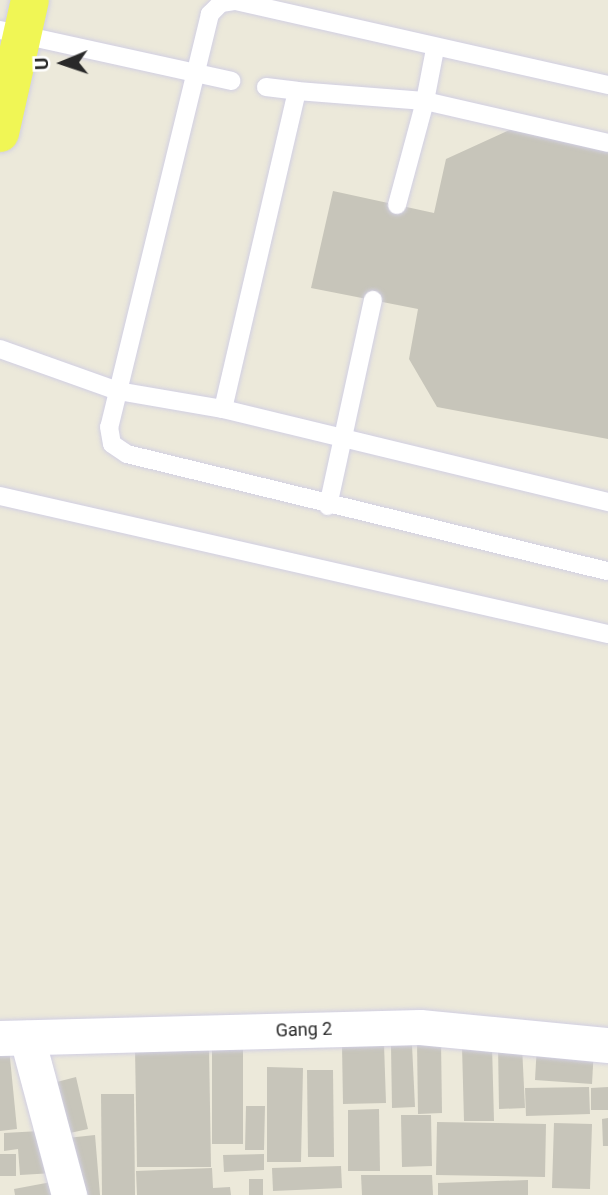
<!DOCTYPE html>
<html>
<head>
<meta charset="utf-8">
<style>
  body { margin:0 }
  #map { position:relative; width:608px; height:1195px; overflow:hidden; background:#ece9da; font-family:Roboto,sans-serif }
  div>[style] { position:absolute }
  .building>* { inset:0; background:#c7c5ba }
  .roads { filter:drop-shadow(0 0 2px #d1cfe3) drop-shadow(0 0 2px #d1cfe3) }
  .lane>* { height:18px; margin:-9px; padding:0 9px; transform-origin:9px; border-radius:9px; background:#fff }
  .street>* { height:35px; margin:-17.5px; padding:0 17.5px; transform-origin:17.5px; border-radius:17.5px; background:#fff }
  .primary>* { height:38px; margin:-19px; padding:0 19px; transform-origin:19px; border-radius:19px; background:#f0f655 }
  span { translate:-50% -50%; white-space:nowrap; text-align:center; line-height:1.15; -webkit-text-stroke:5px #fff; paint-order:stroke }
  .street-label { font-size:18px; color:#292929 }
  .north { position:absolute; left:28px; top:28px; width:70px; height:70px; -webkit-text-stroke:5px #fff; paint-order:stroke; rotate:268deg; font-size:19px; font-weight:700; line-height:28px; text-align:center; color:#292929 }
  .north::after { content:''; display:block; margin:auto; width:24px; height:32px; background:#292929; clip-path:polygon(50% 0,100% 100%,50% 72%,0 100%) }
</style>
</head>
<body>
<div id="map">
  <div class="building">
    <div style="clip-path:polygon(516px 127px,608px 149px,608px 439px,437px 407px,409px 359px,418px 309px,311px 288px,333px 191px,434px 213px,446px 159px)"></div>
    <div style="clip-path:polygon(417px 1041px,441px 1041px,442px 1113px,418px 1114px)"></div>
    <div style="clip-path:polygon(384px 1044px,386px 1103px,343px 1104px,342px 1045px)"></div>
    <div style="clip-path:polygon(537px 1044px,594px 1047px,592px 1084px,535px 1080px)"></div>
    <div style="clip-path:polygon(412px 1045px,415px 1107px,392px 1108px,391px 1046px)"></div>
    <div style="clip-path:polygon(492px 1045px,494px 1121px,464px 1121px,462px 1046px)"></div>
    <div style="clip-path:polygon(498px 1045px,522px 1046px,525px 1108px,499px 1109px)"></div>
    <div style="clip-path:polygon(209px 1047px,211px 1167px,137px 1167px,135px 1048px)"></div>
    <div style="clip-path:polygon(9px 1048px,17px 1129px,0 1131px,0 1049px)"></div>
    <div style="clip-path:polygon(212px 1049px,243px 1049px,243px 1144px,212px 1144px)"></div>
    <div style="clip-path:polygon(267px 1067px,303px 1068px,301px 1162px,267px 1162px)"></div>
    <div style="clip-path:polygon(307px 1070px,333px 1070px,334px 1157px,308px 1157px)"></div>
    <div style="clip-path:polygon(76px 1077px,88px 1129px,61px 1135px,49px 1084px)"></div>
    <div style="clip-path:polygon(589px 1087px,590px 1114px,526px 1116px,525px 1088px)"></div>
    <div style="clip-path:polygon(608px 1087px,608px 1110px,591px 1110px,591px 1088px)"></div>
    <div style="clip-path:polygon(101px 1094px,134px 1094px,135px 1195px,102px 1195px)"></div>
    <div style="clip-path:polygon(246px 1106px,265px 1106px,264px 1150px,245px 1150px)"></div>
    <div style="clip-path:polygon(379px 1109px,380px 1171px,348px 1171px,348px 1110px)"></div>
    <div style="clip-path:polygon(401px 1115px,431px 1115px,432px 1166px,402px 1167px)"></div>
    <div style="clip-path:polygon(608px 1118px,608px 1146px,603px 1146px,602px 1119px)"></div>
    <div style="clip-path:polygon(437px 1122px,546px 1124px,545px 1177px,436px 1175px)"></div>
    <div style="clip-path:polygon(554px 1123px,592px 1124px,590px 1189px,552px 1188px)"></div>
    <div style="clip-path:polygon(40px 1131px,54px 1173px,20px 1175px,18px 1149px,4px 1151px,4px 1133px)"></div>
    <div style="clip-path:polygon(95px 1135px,100px 1195px,72px 1195px,67px 1138px)"></div>
    <div style="clip-path:polygon(0 1154px,16px 1154px,16px 1176px,0 1176px)"></div>
    <div style="clip-path:polygon(264px 1154px,264px 1170px,224px 1172px,223px 1155px)"></div>
    <div style="clip-path:polygon(341px 1166px,342px 1188px,273px 1191px,272px 1168px)"></div>
    <div style="clip-path:polygon(212px 1168px,213px 1188px,230px 1187px,231px 1195px,137px 1195px,136px 1171px)"></div>
    <div style="clip-path:polygon(361px 1175px,432px 1175px,433px 1195px,362px 1195px)"></div>
    <div style="clip-path:polygon(249px 1179px,263px 1179px,263px 1195px,249px 1195px)"></div>
    <div style="clip-path:polygon(62px 1180px,65px 1195px,15px 1195px,14px 1189px)"></div>
    <div style="clip-path:polygon(528px 1180px,528px 1195px,438px 1195px,438px 1183px)"></div>
  </div>
  <div class="roads">
    <div class="lane">
      <div style="left:0;top:30px;width:237px;rotate:12.4deg"></div>
      <div style="left:608px;top:85px;width:383px;rotate:-167.3deg"></div>
      <div style="left:234px;top:1px;width:13px;rotate:171deg"></div>
      <div style="left:221px;top:3px;width:16px;rotate:135deg"></div>
      <div style="left:210px;top:14px;width:425px;rotate:103.7deg"></div>
      <div style="left:109px;top:427px;width:17px;rotate:80deg"></div>
      <div style="left:112px;top:444px;width:18px;rotate:34deg"></div>
      <div style="left:127px;top:454px;width:495px;rotate:13.7deg"></div>
      <div style="left:266px;top:87px;width:31px;rotate:7deg"></div>
      <div style="left:397px;top:205px;width:108px;rotate:-74.9deg"></div>
      <div style="left:425px;top:101px;width:188px;rotate:12.9deg"></div>
      <div style="left:0;top:349px;width:125px;rotate:19.6deg"></div>
      <div style="left:118px;top:391px;width:107px;rotate:9.7deg"></div>
      <div style="left:223px;top:409px;width:326px;rotate:-76.9deg"></div>
      <div style="left:297px;top:91px;width:128px;rotate:4.5deg"></div>
      <div style="left:425px;top:101px;width:53px;rotate:-79.1deg"></div>
      <div style="left:223px;top:409px;width:396px;rotate:13.6deg"></div>
      <div style="left:0;top:496px;width:623px;rotate:12.79deg"></div>
      <div style="left:328px;top:506px;width:211px;rotate:-77.7deg"></div>
    </div>
    <div class="street">
      <div style="left:0;top:1038px;width:420px;rotate:-1.5deg"></div>
      <div style="left:420px;top:1027px;width:189px;rotate:5.5deg"></div>
      <div style="left:27px;top:1038px;width:163px;rotate:75deg"></div>
    </div>
    <div class="primary">
      <div style="left:0;top:133px;width:136px;rotate:-77.3deg"></div>
    </div>
  </div>
  <div class="street-label">
    <span style="left:304px;top:1030px;rotate:-2deg">Gang 2</span>
  </div>
  <div class="north">U</div>
</div>
</body>
</html>
